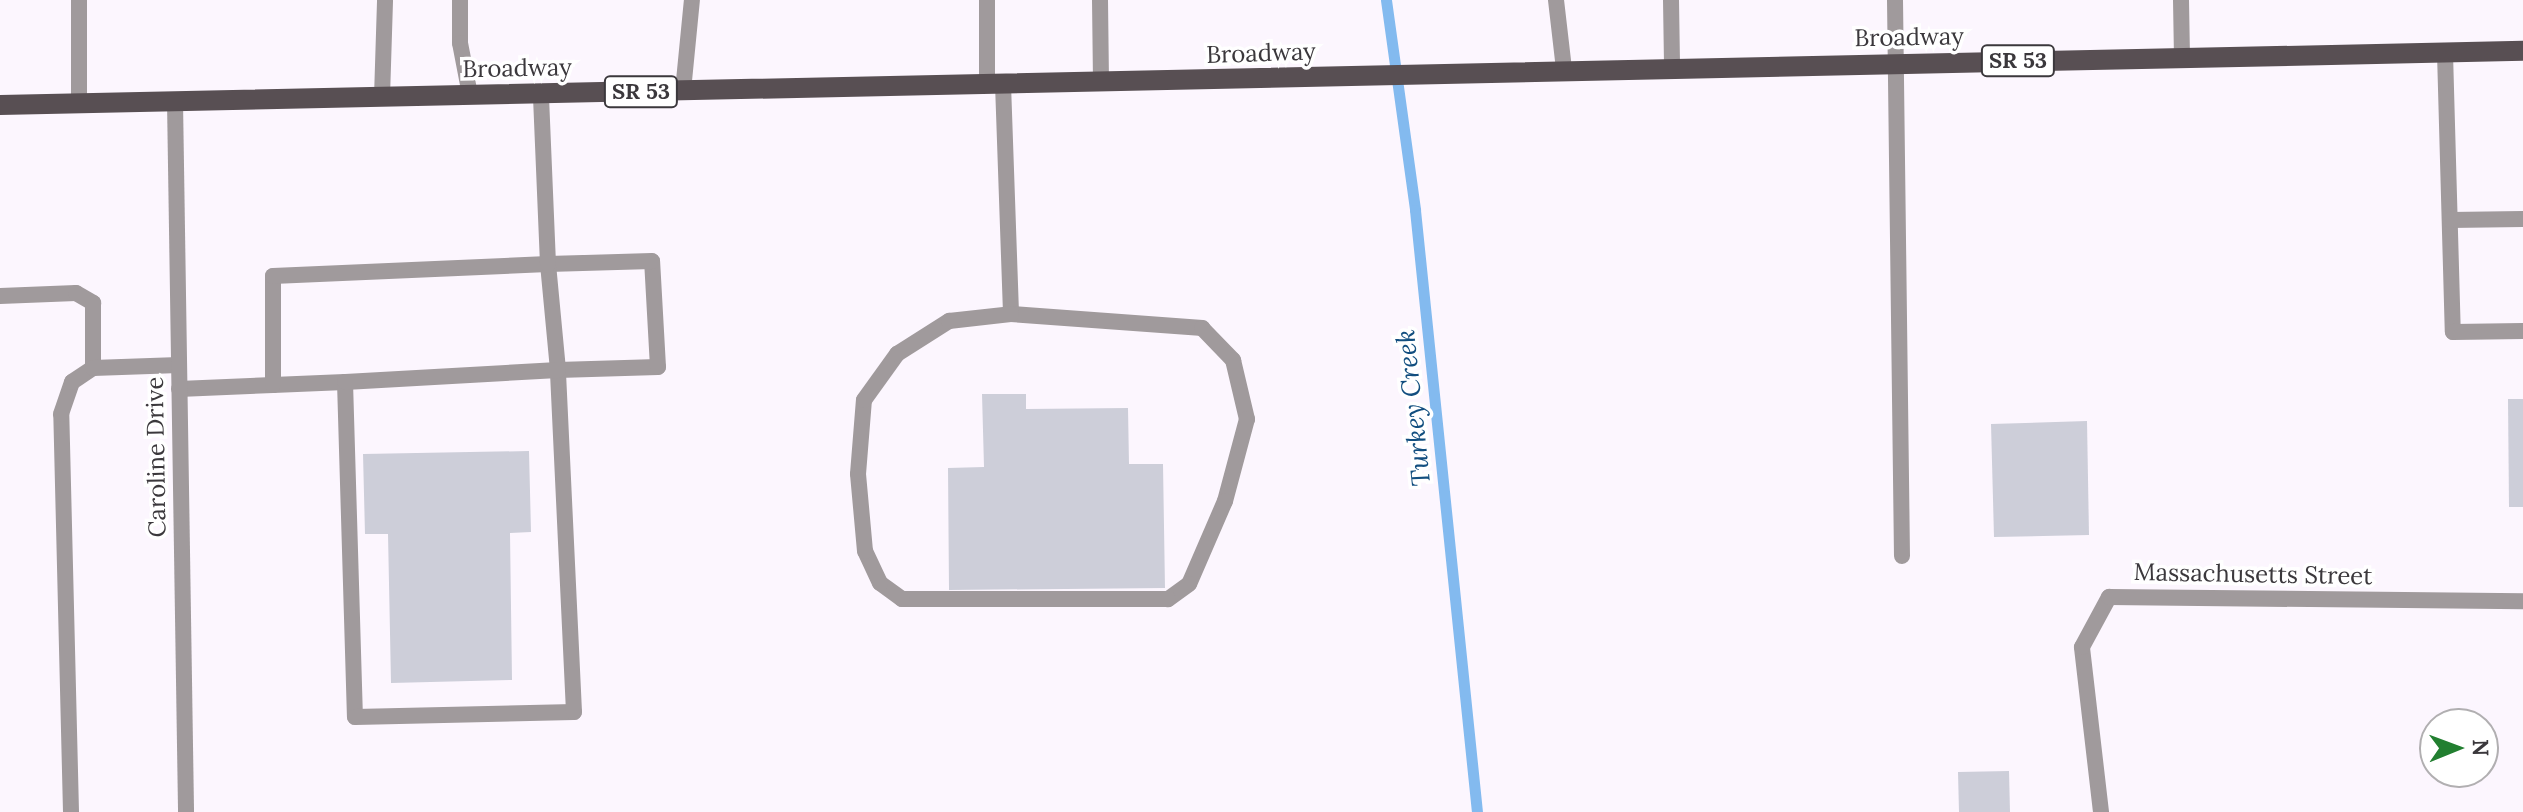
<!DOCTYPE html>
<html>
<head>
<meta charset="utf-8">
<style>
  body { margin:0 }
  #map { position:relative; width:2523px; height:812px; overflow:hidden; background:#fcf6fe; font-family:Lora,serif }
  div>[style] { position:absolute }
  .stream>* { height:11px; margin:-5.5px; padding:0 5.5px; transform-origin:5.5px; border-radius:5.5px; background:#83baef }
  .building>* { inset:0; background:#cdced9 }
  .lane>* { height:16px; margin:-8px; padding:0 8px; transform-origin:8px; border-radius:8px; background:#a09a9c }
  .street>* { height:16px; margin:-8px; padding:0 8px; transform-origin:8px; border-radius:8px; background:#a09a9c }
  .primary>* { height:20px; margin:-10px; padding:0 10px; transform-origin:10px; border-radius:10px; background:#584f53 }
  span { translate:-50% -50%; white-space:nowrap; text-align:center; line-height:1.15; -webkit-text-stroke:7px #fff; paint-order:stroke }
  .shield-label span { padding:2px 6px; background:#fff; border:2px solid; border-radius:6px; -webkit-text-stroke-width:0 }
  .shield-label { font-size:22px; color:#3b383c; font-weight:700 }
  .street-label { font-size:24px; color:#3b383c }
  .water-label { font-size:26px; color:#124e7f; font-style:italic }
  .north { position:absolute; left:2419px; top:708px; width:80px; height:80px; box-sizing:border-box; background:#fff; border:2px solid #b1afb1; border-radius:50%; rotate:89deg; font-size:22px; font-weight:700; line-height:32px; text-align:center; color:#3b383c }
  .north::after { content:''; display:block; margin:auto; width:28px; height:36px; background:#227f30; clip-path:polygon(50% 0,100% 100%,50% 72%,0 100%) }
</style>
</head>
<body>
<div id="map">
  <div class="stream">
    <div style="left:1386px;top:0;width:212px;rotate:82.1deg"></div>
    <div style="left:1415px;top:210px;width:605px;rotate:84.12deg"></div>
  </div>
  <div class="building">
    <div style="clip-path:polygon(982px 394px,1026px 394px,1026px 409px,1128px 408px,1129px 464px,1163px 464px,1165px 588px,949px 590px,948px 468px,984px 467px)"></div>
    <div style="clip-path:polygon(2508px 399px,2523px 399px,2523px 507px,2509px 507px)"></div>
    <div style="clip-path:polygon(2087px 421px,2089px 535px,1994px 537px,1991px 424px)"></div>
    <div style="clip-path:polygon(529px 451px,531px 532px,510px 533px,512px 680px,391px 683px,388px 534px,365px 534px,363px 454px)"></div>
    <div style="clip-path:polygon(2009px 771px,2010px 812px,1959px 812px,1958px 772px)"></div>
  </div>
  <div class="lane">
    <div style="left:79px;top:0;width:103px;rotate:90deg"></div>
    <div style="left:460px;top:0;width:43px;rotate:90deg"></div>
    <div style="left:460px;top:43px;width:53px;rotate:79.1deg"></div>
    <div style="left:987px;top:0;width:85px;rotate:90deg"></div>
    <div style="left:1100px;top:0;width:82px;rotate:89.3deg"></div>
    <div style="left:1556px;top:0;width:69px;rotate:83.4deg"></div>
    <div style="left:1671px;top:0;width:67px;rotate:89.1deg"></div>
    <div style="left:1895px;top:0;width:556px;rotate:89.28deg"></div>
    <div style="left:2181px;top:0;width:58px;rotate:89deg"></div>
    <div style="left:2445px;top:53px;width:279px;rotate:88.4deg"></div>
    <div style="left:2453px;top:332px;width:70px;rotate:-0.8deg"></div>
    <div style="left:1003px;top:84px;width:230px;rotate:88deg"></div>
    <div style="left:1011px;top:314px;width:192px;rotate:4.2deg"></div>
    <div style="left:1202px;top:328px;width:45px;rotate:45.9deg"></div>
    <div style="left:1233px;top:360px;width:61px;rotate:76.7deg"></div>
    <div style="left:1247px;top:419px;width:85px;rotate:105deg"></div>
    <div style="left:1225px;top:501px;width:90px;rotate:113.4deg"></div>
    <div style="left:1189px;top:584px;width:26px;rotate:144deg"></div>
    <div style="left:1168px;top:599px;width:266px;rotate:180deg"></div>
    <div style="left:902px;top:599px;width:27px;rotate:-144deg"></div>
    <div style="left:880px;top:583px;width:35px;rotate:-115deg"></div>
    <div style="left:865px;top:551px;width:77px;rotate:-95.2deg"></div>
    <div style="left:858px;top:474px;width:74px;rotate:-85.4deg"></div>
    <div style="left:864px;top:400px;width:57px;rotate:-54.3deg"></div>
    <div style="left:897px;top:354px;width:62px;rotate:-32.4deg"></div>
    <div style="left:949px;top:321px;width:62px;rotate:-6.4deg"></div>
    <div style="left:683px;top:91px;width:91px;rotate:-84.4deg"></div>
    <div style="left:382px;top:97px;width:97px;rotate:-88.2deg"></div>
    <div style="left:2450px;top:220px;width:73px;rotate:-0.8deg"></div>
    <div style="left:0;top:296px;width:76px;rotate:-2.3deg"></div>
    <div style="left:76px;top:293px;width:20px;rotate:30deg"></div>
    <div style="left:93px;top:303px;width:65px;rotate:90deg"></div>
    <div style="left:273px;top:385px;width:72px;rotate:-2.4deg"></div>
    <div style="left:345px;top:382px;width:335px;rotate:88.3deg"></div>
    <div style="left:355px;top:717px;width:219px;rotate:-1.3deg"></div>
    <div style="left:574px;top:712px;width:342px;rotate:-92.7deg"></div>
    <div style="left:558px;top:370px;width:100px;rotate:-1.7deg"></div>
    <div style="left:658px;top:367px;width:106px;rotate:-93.2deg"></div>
    <div style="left:652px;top:261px;width:104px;rotate:178.3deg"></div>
    <div style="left:548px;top:264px;width:106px;rotate:84.6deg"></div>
    <div style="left:558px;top:370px;width:213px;rotate:176.8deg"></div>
    <div style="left:179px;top:389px;width:94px;rotate:-2.4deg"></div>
    <div style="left:273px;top:385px;width:109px;rotate:-90deg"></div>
    <div style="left:273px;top:276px;width:275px;rotate:-2.5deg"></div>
    <div style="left:548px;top:264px;width:170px;rotate:-92.4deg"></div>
    <div style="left:71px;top:812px;width:398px;rotate:-91.4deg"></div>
    <div style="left:61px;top:414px;width:34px;rotate:-71deg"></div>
    <div style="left:72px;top:382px;width:25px;rotate:-34deg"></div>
    <div style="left:93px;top:368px;width:86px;rotate:-2deg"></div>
  </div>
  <div class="street">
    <div style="left:175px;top:101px;width:711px;rotate:89.11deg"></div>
    <div style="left:2101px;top:812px;width:166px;rotate:-96.6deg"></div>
    <div style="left:2082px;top:647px;width:57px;rotate:-61.6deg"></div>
    <div style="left:2109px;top:597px;width:414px;rotate:0.6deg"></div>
  </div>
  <div class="primary">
    <div style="left:0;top:105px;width:2524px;rotate:-1.23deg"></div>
  </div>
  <div class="shield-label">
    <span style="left:2018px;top:61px">SR 53</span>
    <span style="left:641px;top:92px">SR 53</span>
  </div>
  <div class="street-label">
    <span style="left:1909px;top:37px;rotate:-1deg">Broadway</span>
    <span style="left:1261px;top:53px;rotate:-2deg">Broadway</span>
    <span style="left:517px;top:68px;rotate:-1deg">Broadway</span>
    <span style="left:156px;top:457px;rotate:-91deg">Caroline Drive</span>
    <span style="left:2253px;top:574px;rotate:1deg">Massachusetts Street</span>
  </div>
  <div class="water-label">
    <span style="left:1413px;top:408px;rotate:-96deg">Turkey Creek</span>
  </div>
  <div class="north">N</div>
</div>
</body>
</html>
